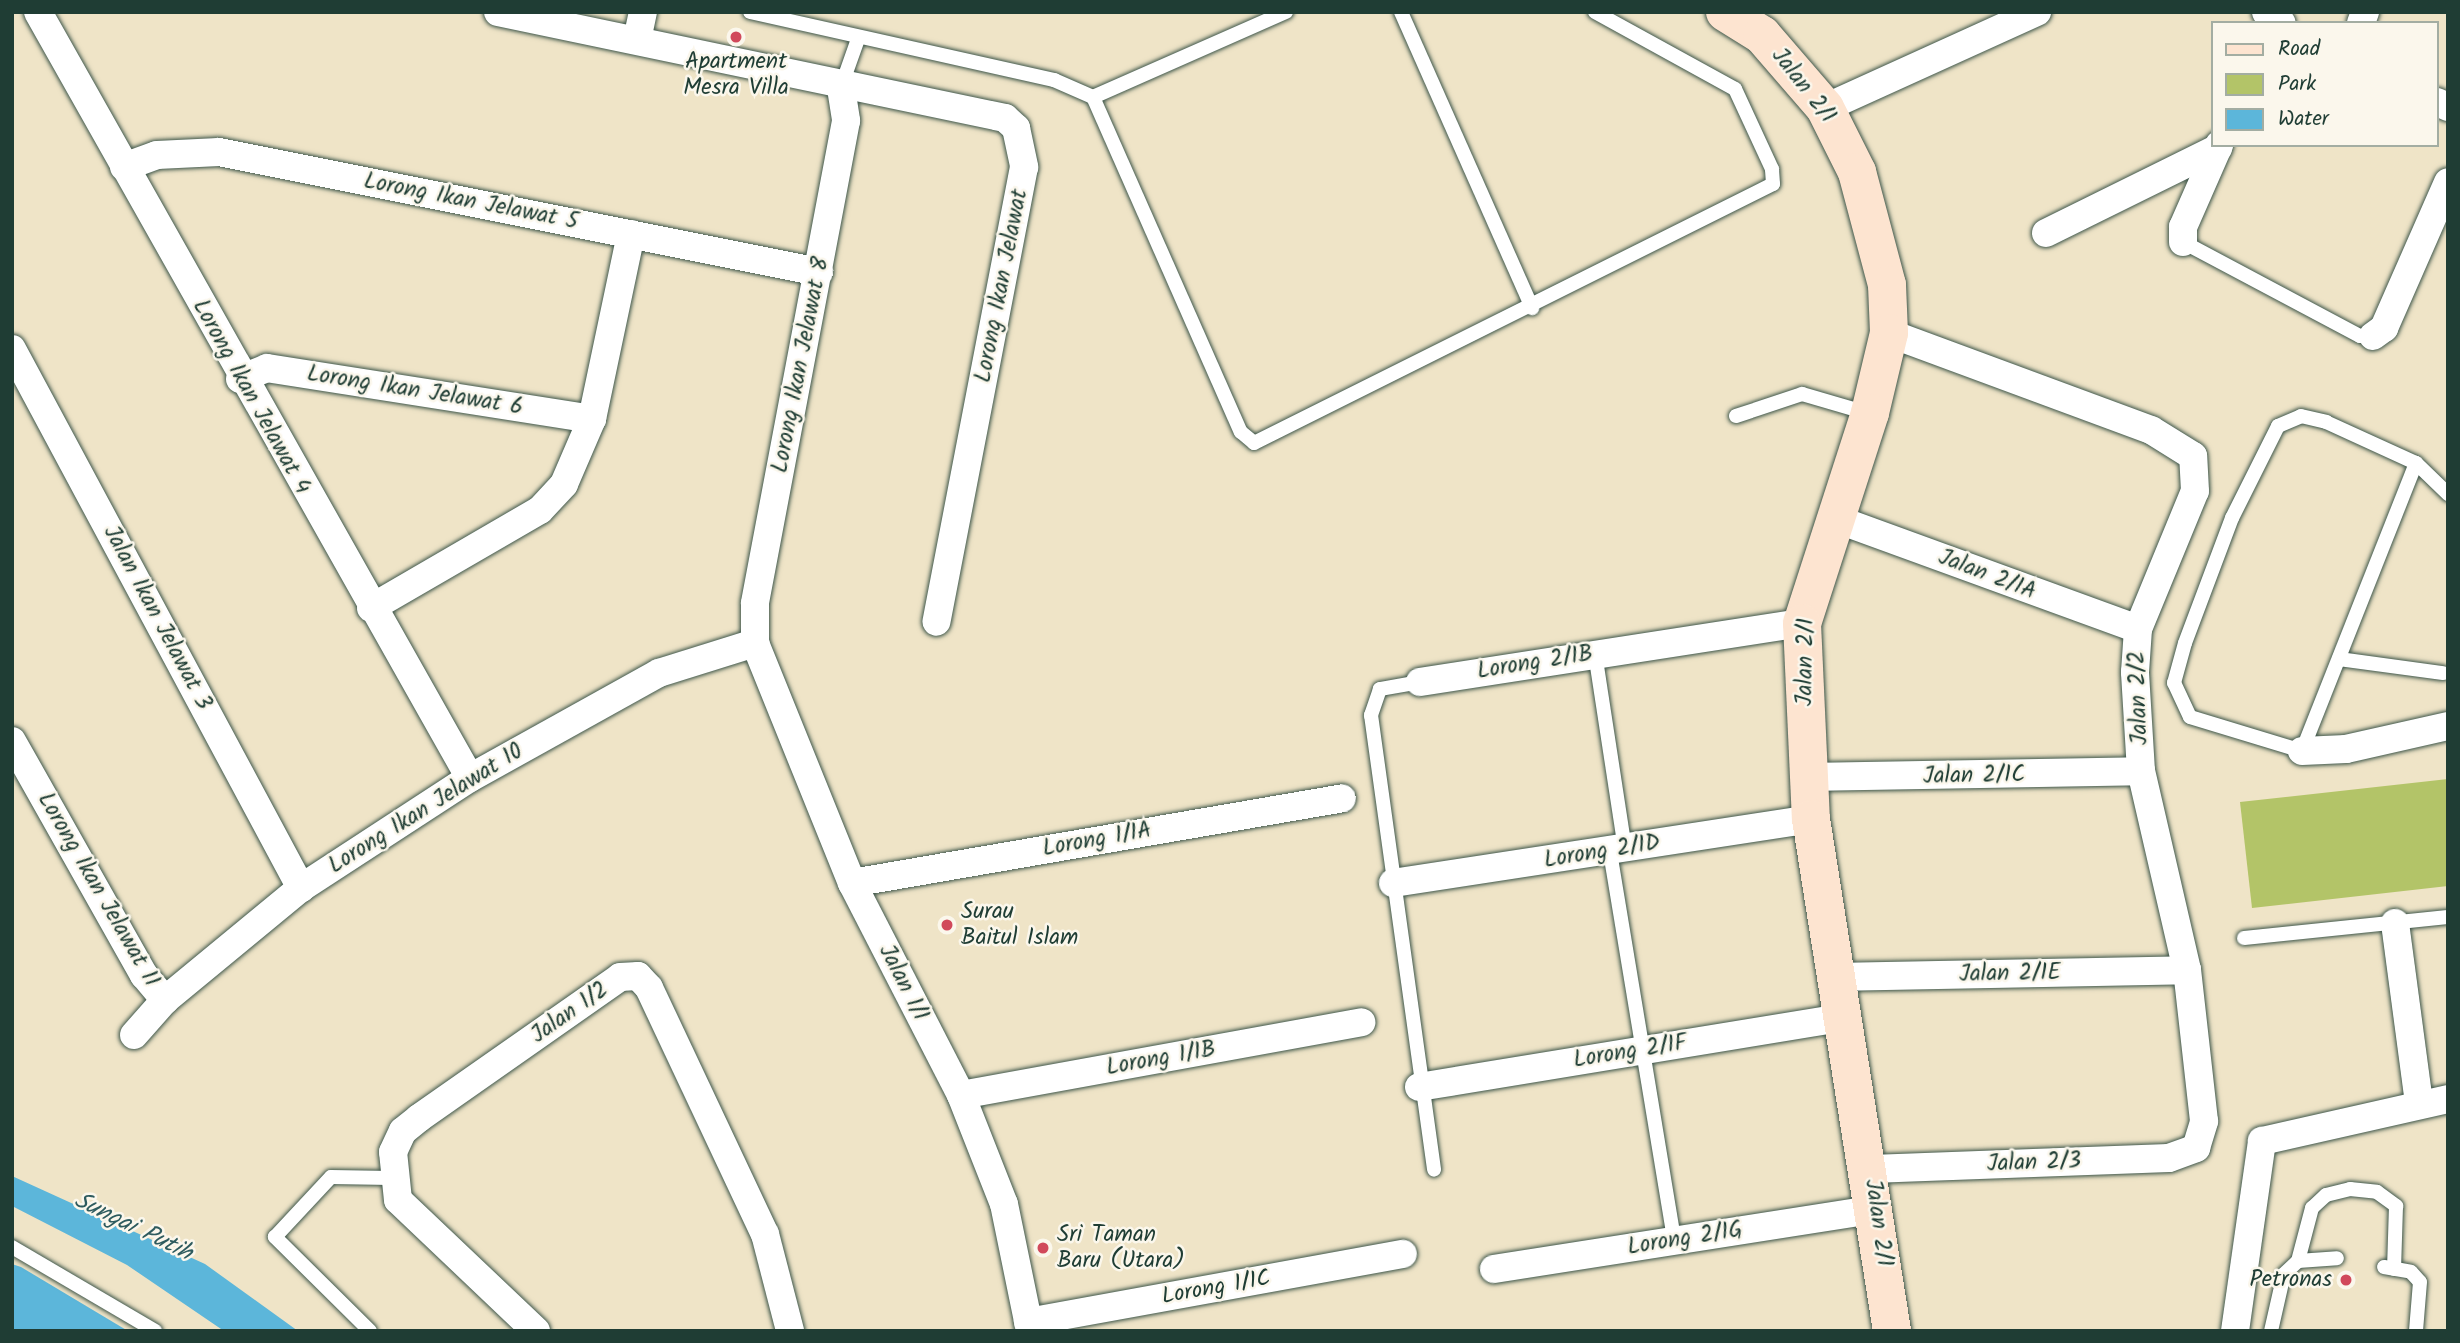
<!DOCTYPE html>
<html>
<head>
<meta charset="utf-8">
<style>
  body { margin:0 }
  #map { position:relative; width:2460px; height:1343px; overflow:hidden; background:#efe4c7; font-family:Kalam,sans-serif }
  div>[style] { position:absolute }
  .green>* { inset:0; background:#b3c468 }
  .water>* { inset:0; background:#5cb6da }
  .roads { filter:drop-shadow(0 0 2px #3e564a) drop-shadow(0 0 2px #3e564a) }
  .lane>* { height:14px; margin:-7px; padding:0 7px; transform-origin:7px; border-radius:7px; background:#fff }
  .street>* { height:28px; margin:-14px; padding:0 14px; transform-origin:14px; border-radius:14px; background:#fff }
  .secondary>* { height:38px; margin:-19px; padding:0 19px; transform-origin:19px; border-radius:19px; background:#fde4d0 }
  .dots>* { width:19px; height:19px; translate:-50% -50%; box-sizing:border-box; border:4px solid #fbf7ec; border-radius:50% }
  span { translate:-50% -50%; white-space:nowrap; text-align:center; line-height:1.15; -webkit-text-stroke:5px #fbf7ec; paint-order:stroke }
  .poi-label { font-size:23px; color:#1f3d34 }
  .left { translate:0 -50%; text-align:left }
  .right { translate:-100% -50%; text-align:right }
  .street-label { font-size:23px; color:#1f3d34 }
  .water-label { font-size:24px; color:#2e5b5e; font-style:italic }
  .frame { position:absolute; inset:0; border:14px solid #1f3d34; pointer-events:none }
  .legend { position:absolute; left:2211px; top:21px; width:228px; height:126px; box-sizing:border-box; background:#fbf7ec; border:2px solid #a3ada2; margin:0; padding:9px 12px; list-style:none; font-size:21px; color:#1f3d34 }
  .legend li { display:flex; align-items:center; gap:14px; height:35px }
  .legend b { width:35px; border:2px solid #a3ada2 }
</style>
</head>
<body>
<div id="map">
  <div class="green">
    <div style="clip-path:polygon(2448px 779px,2448px 886px,2252px 908px,2240px 802px)"></div>
  </div>
  <div class="water">
    <div style="clip-path:polygon(12px 1176px,205px 1264px,298px 1331px,224px 1331px,127px 1265px,12px 1206px)"></div>
    <div style="clip-path:polygon(12px 1264px,21px 1267px,128px 1331px,12px 1331px)"></div>
  </div>
  <div class="roads">
    <div class="lane">
      <div style="left:750px;top:12px;width:312px;rotate:12.6deg"></div>
      <div style="left:1054px;top:80px;width:43px;rotate:23.6deg"></div>
      <div style="left:1093px;top:97px;width:366px;rotate:66.2deg"></div>
      <div style="left:1241px;top:432px;width:17px;rotate:40deg"></div>
      <div style="left:1254px;top:443px;width:580px;rotate:-26.52deg"></div>
      <div style="left:1773px;top:184px;width:15px;rotate:-94deg"></div>
      <div style="left:1772px;top:169px;width:88px;rotate:-114.8deg"></div>
      <div style="left:1735px;top:89px;width:160px;rotate:-151.2deg"></div>
      <div style="left:1401px;top:12px;width:324px;rotate:66.1deg"></div>
      <div style="left:841px;top:87px;width:51px;rotate:-70.5deg"></div>
      <div style="left:1093px;top:97px;width:211px;rotate:-23.8deg"></div>
      <div style="left:2183px;top:242px;width:200px;rotate:28deg"></div>
      <div style="left:2360px;top:336px;width:13px"></div>
      <div style="left:1736px;top:416px;width:70px;rotate:-18.4deg"></div>
      <div style="left:1802px;top:394px;width:68px;rotate:16.3deg"></div>
      <div style="left:2416px;top:463px;width:310px;rotate:111.6deg"></div>
      <div style="left:2302px;top:751px;width:117px;rotate:-163.1deg"></div>
      <div style="left:2190px;top:717px;width:38px;rotate:-115deg"></div>
      <div style="left:2174px;top:683px;width:41px;rotate:-74.6deg"></div>
      <div style="left:2185px;top:643px;width:134px;rotate:-69.4deg"></div>
      <div style="left:2232px;top:518px;width:103px;rotate:-63.4deg"></div>
      <div style="left:2278px;top:426px;width:25px;rotate:-23deg"></div>
      <div style="left:2301px;top:416px;width:26px;rotate:13deg"></div>
      <div style="left:2326px;top:422px;width:99px;rotate:24.5deg"></div>
      <div style="left:2416px;top:463px;width:45px;rotate:44.1deg"></div>
      <div style="left:1595px;top:653px;width:198px;rotate:81.3deg"></div>
      <div style="left:2339px;top:659px;width:105px;rotate:7.7deg"></div>
      <div style="left:1420px;top:682px;width:41px;rotate:170.1deg"></div>
      <div style="left:1380px;top:689px;width:28px;rotate:109deg"></div>
      <div style="left:1371px;top:715px;width:459px;rotate:82.1deg"></div>
      <div style="left:1610px;top:852px;width:393px;rotate:80.6deg"></div>
      <div style="left:2244px;top:938px;width:205px;rotate:-5.9deg"></div>
      <div style="left:12px;top:1247px;width:166px;rotate:30.4deg"></div>
      <div style="left:2298px;top:1261px;width:55px;rotate:-75.2deg"></div>
      <div style="left:2312px;top:1208px;width:19px;rotate:-43deg"></div>
      <div style="left:2326px;top:1195px;width:25px;rotate:-14deg"></div>
      <div style="left:2350px;top:1189px;width:27px;rotate:6deg"></div>
      <div style="left:2377px;top:1192px;width:24px;rotate:36deg"></div>
      <div style="left:2396px;top:1206px;width:63px;rotate:91.8deg"></div>
      <div style="left:2384px;top:1267px;width:27px;rotate:10deg"></div>
      <div style="left:2411px;top:1272px;width:13px;rotate:48deg"></div>
      <div style="left:2420px;top:1282px;width:49px;rotate:94.7deg"></div>
      <div style="left:370px;top:1331px;width:134px;rotate:-135.3deg"></div>
      <div style="left:275px;top:1237px;width:82px;rotate:-47deg"></div>
      <div style="left:331px;top:1177px;width:60px;rotate:1deg"></div>
      <div style="left:2271px;top:1331px;width:58px;rotate:-77.2deg"></div>
      <div style="left:2284px;top:1274px;width:19px;rotate:-43deg"></div>
      <div style="left:2298px;top:1261px;width:39px;rotate:-4deg"></div>
    </div>
    <div class="street">
      <div style="left:38px;top:12px;width:879px;rotate:60.58deg"></div>
      <div style="left:498px;top:12px;width:518px;rotate:11.81deg"></div>
      <div style="left:1005px;top:118px;width:15px;rotate:42deg"></div>
      <div style="left:1016px;top:128px;width:40px;rotate:78deg"></div>
      <div style="left:1024px;top:167px;width:463px;rotate:100.9deg"></div>
      <div style="left:2266px;top:12px;width:19px;rotate:35deg"></div>
      <div style="left:2361px;top:23px;width:12px;rotate:-70deg"></div>
      <div style="left:637px;top:40px;width:29px;rotate:-78deg"></div>
      <div style="left:841px;top:88px;width:33px;rotate:81deg"></div>
      <div style="left:846px;top:121px;width:491px;rotate:100.7deg"></div>
      <div style="left:755px;top:604px;width:39px;rotate:90deg"></div>
      <div style="left:755px;top:643px;width:259px;rotate:68deg"></div>
      <div style="left:852px;top:883px;width:238px;rotate:62.8deg"></div>
      <div style="left:961px;top:1095px;width:117px;rotate:68.5deg"></div>
      <div style="left:1004px;top:1204px;width:130px;rotate:78.4deg"></div>
      <div style="left:2437px;top:102px;width:12px;rotate:24deg"></div>
      <div style="left:1825px;top:108px;width:233px;rotate:-24.4deg"></div>
      <div style="left:124px;top:167px;width:35px;rotate:-20deg"></div>
      <div style="left:157px;top:155px;width:62px;rotate:-2.8deg"></div>
      <div style="left:219px;top:152px;width:612px;rotate:11.31deg"></div>
      <div style="left:2046px;top:233px;width:192px;rotate:-26.3deg"></div>
      <div style="left:2183px;top:242px;width:15px;rotate:-90deg"></div>
      <div style="left:2183px;top:227px;width:90px;rotate:-66.3deg"></div>
      <div style="left:2373px;top:336px;width:14px;rotate:-36deg"></div>
      <div style="left:2384px;top:328px;width:159px;rotate:-66.3deg"></div>
      <div style="left:12px;top:349px;width:612px;rotate:61.8deg"></div>
      <div style="left:240px;top:379px;width:29px;rotate:-22deg"></div>
      <div style="left:267px;top:368px;width:329px;rotate:8.9deg"></div>
      <div style="left:1836px;top:519px;width:321px;rotate:20deg"></div>
      <div style="left:371px;top:608px;width:195px;rotate:-30.1deg"></div>
      <div style="left:540px;top:510px;width:35px;rotate:-47deg"></div>
      <div style="left:564px;top:484px;width:71px;rotate:-66.7deg"></div>
      <div style="left:592px;top:419px;width:189px;rotate:-78.1deg"></div>
      <div style="left:1420px;top:682px;width:387px;rotate:-8.8deg"></div>
      <div style="left:12px;top:741px;width:269px;rotate:60.6deg"></div>
      <div style="left:144px;top:975px;width:33px;rotate:50deg"></div>
      <div style="left:2302px;top:751px;width:44px;rotate:-2.6deg"></div>
      <div style="left:2346px;top:749px;width:105px;rotate:-12.7deg"></div>
      <div style="left:1806px;top:777px;width:335px;rotate:-1deg"></div>
      <div style="left:852px;top:883px;width:497px;rotate:-9.8deg"></div>
      <div style="left:1393px;top:883px;width:423px;rotate:-8.7deg"></div>
      <div style="left:2395px;top:923px;width:182px;rotate:82.4deg"></div>
      <div style="left:1834px;top:977px;width:353px;rotate:-1.1deg"></div>
      <div style="left:134px;top:1035px;width:47px;rotate:-48.5deg"></div>
      <div style="left:165px;top:1000px;width:176px;rotate:-39.5deg"></div>
      <div style="left:301px;top:888px;width:202px;rotate:-33.1deg"></div>
      <div style="left:470px;top:778px;width:216px;rotate:-29.1deg"></div>
      <div style="left:659px;top:673px;width:101px;rotate:-17.4deg"></div>
      <div style="left:1419px;top:1087px;width:427px;rotate:-9.3deg"></div>
      <div style="left:961px;top:1095px;width:407px;rotate:-10.3deg"></div>
      <div style="left:1871px;top:1169px;width:298px;rotate:-2.1deg"></div>
      <div style="left:2169px;top:1158px;width:29px;rotate:-20deg"></div>
      <div style="left:2196px;top:1148px;width:28px;rotate:-73deg"></div>
      <div style="left:2204px;top:1121px;width:152px;rotate:-96.4deg"></div>
      <div style="left:2187px;top:970px;width:204px;rotate:-103deg"></div>
      <div style="left:2141px;top:771px;width:99px;rotate:-93.5deg"></div>
      <div style="left:2135px;top:672px;width:43px;rotate:-86deg"></div>
      <div style="left:2138px;top:629px;width:149px;rotate:-67.6deg"></div>
      <div style="left:2195px;top:491px;width:35px;rotate:-93deg"></div>
      <div style="left:2193px;top:456px;width:49px;rotate:-148.2deg"></div>
      <div style="left:2151px;top:430px;width:279px;rotate:-159.7deg"></div>
      <div style="left:1494px;top:1269px;width:388px;rotate:-8.9deg"></div>
      <div style="left:1028px;top:1322px;width:381px;rotate:-10.3deg"></div>
      <div style="left:536px;top:1331px;width:190px;rotate:-136.5deg"></div>
      <div style="left:398px;top:1200px;width:48px;rotate:-95.9deg"></div>
      <div style="left:393px;top:1152px;width:23px;rotate:-65deg"></div>
      <div style="left:403px;top:1131px;width:21px;rotate:-39deg"></div>
      <div style="left:419px;top:1118px;width:246px;rotate:-35deg"></div>
      <div style="left:620px;top:977px;width:18px;rotate:-3deg"></div>
      <div style="left:638px;top:976px;width:16px;rotate:47deg"></div>
      <div style="left:649px;top:988px;width:272px;rotate:64.8deg"></div>
      <div style="left:765px;top:1234px;width:100px;rotate:75.5deg"></div>
      <div style="left:2235px;top:1331px;width:192px;rotate:-81.9deg"></div>
      <div style="left:2262px;top:1141px;width:191px;rotate:-12.7deg"></div>
    </div>
    <div class="secondary">
      <div style="left:1725px;top:12px;width:44px;rotate:31.9deg"></div>
      <div style="left:1762px;top:35px;width:96px;rotate:49.2deg"></div>
      <div style="left:1825px;top:108px;width:72px;rotate:63.4deg"></div>
      <div style="left:1857px;top:172px;width:117px;rotate:75.1deg"></div>
      <div style="left:1887px;top:285px;width:48px;rotate:87.6deg"></div>
      <div style="left:1889px;top:333px;width:82px;rotate:103.4deg"></div>
      <div style="left:1870px;top:413px;width:221px;rotate:107.9deg"></div>
      <div style="left:1802px;top:623px;width:196px;rotate:87.4deg"></div>
      <div style="left:1811px;top:819px;width:518px;rotate:81.01deg"></div>
    </div>
  </div>
  <div class="dots">
    <div style="left:736px;top:37px;background:#d1495b"></div>
    <div style="left:947px;top:925px;background:#d1495b"></div>
    <div style="left:1043px;top:1248px;background:#d1495b"></div>
    <div style="left:2346px;top:1280px;background:#d1495b"></div>
  </div>
  <div class="poi-label">
    <span style="left:736px;top:75px">Apartment<br>Mesra Villa</span>
    <span class="left" style="left:961px;top:925px">Surau<br>Baitul Islam</span>
    <span class="left" style="left:1057px;top:1248px">Sri Taman<br>Baru (Utara)</span>
    <span class="right" style="left:2332px;top:1280px">Petronas</span>
  </div>
  <div class="street-label">
    <span style="left:1803px;top:86px;rotate:52deg">Jalan 2/1</span>
    <span style="left:471px;top:202px;rotate:11deg">Lorong Ikan Jelawat 5</span>
    <span style="left:1002px;top:286px;rotate:-79deg">Lorong Ikan Jelawat</span>
    <span style="left:801px;top:365px;rotate:-79deg">Lorong Ikan Jelawat 8</span>
    <span style="left:415px;top:391px;rotate:9deg">Lorong Ikan Jelawat 6</span>
    <span style="left:251px;top:397px;rotate:61deg">Lorong Ikan Jelawat 4</span>
    <span style="left:1987px;top:575px;rotate:21deg">Jalan 2/1A</span>
    <span style="left:157px;top:618px;rotate:62deg">Jalan Ikan Jelawat 3</span>
    <span style="left:1806px;top:662px;rotate:-89deg">Jalan 2/1</span>
    <span style="left:1535px;top:663px;rotate:-9deg">Lorong 2/1B</span>
    <span style="left:2139px;top:698px;rotate:-92deg">Jalan 2/2</span>
    <span style="left:1974px;top:776px;rotate:-1deg">Jalan 2/1C</span>
    <span style="left:426px;top:809px;rotate:-32deg">Lorong Ikan Jelawat 10</span>
    <span style="left:1097px;top:840px;rotate:-10deg">Lorong 1/1A</span>
    <span style="left:1602px;top:852px;rotate:-9deg">Lorong 2/1D</span>
    <span style="left:98px;top:890px;rotate:60deg">Lorong Ikan Jelawat 11</span>
    <span style="left:2010px;top:974px;rotate:-1deg">Jalan 2/1E</span>
    <span style="left:903px;top:983px;rotate:63deg">Jalan 1/1</span>
    <span style="left:570px;top:1013px;rotate:-35deg">Jalan 1/2</span>
    <span style="left:1630px;top:1052px;rotate:-9deg">Lorong 2/1F</span>
    <span style="left:1161px;top:1059px;rotate:-10deg">Lorong 1/1B</span>
    <span style="left:2034px;top:1163px;rotate:-2deg">Jalan 2/3</span>
    <span style="left:1878px;top:1223px;rotate:82deg">Jalan 2/1</span>
    <span style="left:1685px;top:1239px;rotate:-9deg">Lorong 2/1G</span>
    <span style="left:1216px;top:1288px;rotate:-10deg">Lorong 1/1C</span>
  </div>
  <div class="water-label">
    <span style="left:133px;top:1227px;rotate:26deg">Sungai Putih</span>
  </div>
  <div class="frame"></div>
  <ul class="legend">
  <li><b style="height:9px;background:#fde4d0"></b>Road</li>
  <li><b style="height:19px;background:#b3c468"></b>Park</li>
  <li><b style="height:19px;background:#5cb6da"></b>Water</li>
  </ul>
</div>
</body>
</html>
